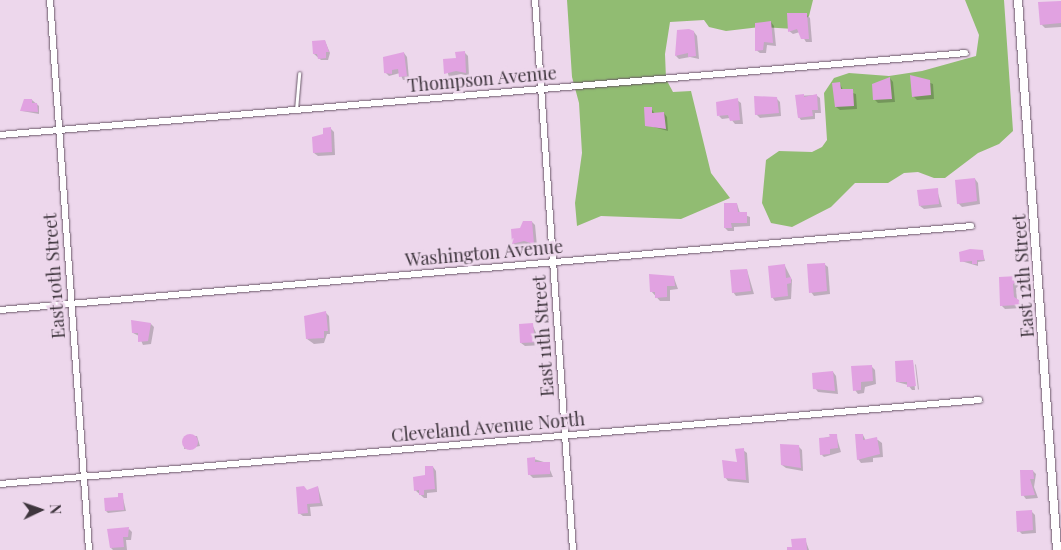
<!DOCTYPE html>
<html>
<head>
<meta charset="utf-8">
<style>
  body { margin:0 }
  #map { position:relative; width:1061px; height:550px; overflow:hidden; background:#edd7ec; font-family:"Playfair Display",serif }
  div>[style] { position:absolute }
  .forest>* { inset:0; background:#91bc72 }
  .shadow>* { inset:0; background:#0003 }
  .building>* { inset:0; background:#e1a2e1 }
  .round { border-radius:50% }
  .roads { filter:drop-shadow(0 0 1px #685667) drop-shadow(0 0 1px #685667) }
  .service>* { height:3px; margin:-1.5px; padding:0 1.5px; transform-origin:1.5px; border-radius:1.5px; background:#fff }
  .minor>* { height:6px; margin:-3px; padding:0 3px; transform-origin:3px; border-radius:3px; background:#fff }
  .tertiary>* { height:8px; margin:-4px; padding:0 4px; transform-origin:4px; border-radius:4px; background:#fff }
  span { translate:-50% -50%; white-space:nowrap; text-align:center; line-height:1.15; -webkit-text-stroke:5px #edd7ec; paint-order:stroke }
  .street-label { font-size:18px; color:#3e353d }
  .north { position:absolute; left:15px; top:485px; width:50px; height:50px; -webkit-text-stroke:4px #edd7ec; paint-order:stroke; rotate:87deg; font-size:14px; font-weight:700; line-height:20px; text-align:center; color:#3e353d }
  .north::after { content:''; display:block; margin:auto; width:18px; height:22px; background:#3e353d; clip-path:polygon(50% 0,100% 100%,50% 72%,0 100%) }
</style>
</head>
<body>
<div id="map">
  <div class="forest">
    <div style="clip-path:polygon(567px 0,813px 0,809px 16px,794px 29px,760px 27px,726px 31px,709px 27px,704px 20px,670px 22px,665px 54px,666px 79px,673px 92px,691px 91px,711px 173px,730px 198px,681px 219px,601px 216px,577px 226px,575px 203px,582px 153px,579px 103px,572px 77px)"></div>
    <div style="clip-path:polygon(965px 0,1004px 0,1013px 131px,999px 144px,978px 153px,945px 178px,934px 178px,918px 172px,904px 173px,888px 183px,855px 183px,831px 207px,792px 227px,771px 223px,762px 203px,766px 160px,779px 151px,812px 152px,822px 147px,827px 140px,824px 93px,834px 78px,849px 73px,889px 76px,922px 71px,976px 56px,979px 35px)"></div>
  </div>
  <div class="shadow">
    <div style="clip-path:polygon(1061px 2px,1061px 27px,1045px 28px,1041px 24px)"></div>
    <div style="clip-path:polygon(806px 14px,810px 18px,812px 42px,806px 42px,800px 32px,793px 34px,789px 31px)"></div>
    <div style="clip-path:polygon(771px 22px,774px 26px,776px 46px,767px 45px,766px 53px,760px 53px,756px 50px)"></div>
    <div style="clip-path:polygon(694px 32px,697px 36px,699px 59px,690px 57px,679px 59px,676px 56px)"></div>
    <div style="clip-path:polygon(325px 41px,330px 53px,328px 60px,321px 60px,314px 54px)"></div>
    <div style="clip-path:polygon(464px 52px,468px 56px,469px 76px,461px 74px,449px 77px,444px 60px,457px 59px)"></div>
    <div style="clip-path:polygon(404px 53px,407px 57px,409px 79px,403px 80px,400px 73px,389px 76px,385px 72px)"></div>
    <div style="clip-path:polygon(912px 76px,933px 84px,934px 99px,917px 100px,913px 96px)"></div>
    <div style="clip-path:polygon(890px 78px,893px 82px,895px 102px,878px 103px,875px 100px)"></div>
    <div style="clip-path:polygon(840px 84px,843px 90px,856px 94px,857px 109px,840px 110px,836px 107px)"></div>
    <div style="clip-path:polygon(816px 95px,820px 98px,821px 113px,815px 113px,815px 119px,801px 120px,798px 116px,796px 96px)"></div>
    <div style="clip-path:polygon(777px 99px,780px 102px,781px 116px,760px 118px,756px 114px)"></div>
    <div style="clip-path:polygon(32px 100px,39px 106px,39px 114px,22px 111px)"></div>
    <div style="clip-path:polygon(737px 100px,741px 103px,743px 124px,735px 124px,730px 118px,722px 119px,719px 116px)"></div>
    <div style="clip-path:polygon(651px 108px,655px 114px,664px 113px,667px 117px,668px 131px,646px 125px)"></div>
    <div style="clip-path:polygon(331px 129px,334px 132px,335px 155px,318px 156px,314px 153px)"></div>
    <div style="clip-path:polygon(975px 179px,978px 183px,980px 204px,962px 207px,958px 203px)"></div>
    <div style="clip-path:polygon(937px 190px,942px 207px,924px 209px,920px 206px)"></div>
    <div style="clip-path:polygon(737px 204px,740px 213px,750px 217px,750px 226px,734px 227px,734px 231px,728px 231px,725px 228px)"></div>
    <div style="clip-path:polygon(532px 222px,535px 225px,537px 246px,516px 246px,513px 243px,521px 229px)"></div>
    <div style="clip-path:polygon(982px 251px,985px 261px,978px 262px,978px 266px,961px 261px)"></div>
    <div style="clip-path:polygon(824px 264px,828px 267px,830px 294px,814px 296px,811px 292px)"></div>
    <div style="clip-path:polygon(785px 266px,792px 280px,791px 299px,775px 301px,772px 297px)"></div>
    <div style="clip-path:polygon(747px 270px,754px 294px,736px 296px,733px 292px)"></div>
    <div style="clip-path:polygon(1018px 277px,1021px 285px,1016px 288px,1017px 300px,1023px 308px,1005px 309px,1001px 305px,1000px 278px)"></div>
    <div style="clip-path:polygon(674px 278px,678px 289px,670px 290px,670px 301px,660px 301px,651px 291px)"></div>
    <div style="clip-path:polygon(326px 313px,329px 316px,330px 334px,327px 334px,324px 343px,314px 344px,307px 339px)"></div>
    <div style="clip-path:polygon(151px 324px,154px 327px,151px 344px,143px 345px,139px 336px,133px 333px)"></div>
    <div style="clip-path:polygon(532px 324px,537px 335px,544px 339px,544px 345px,525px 346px,521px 343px)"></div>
    <div style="clip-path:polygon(913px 362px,915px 390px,912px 390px,908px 385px,897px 382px)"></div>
    <div style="clip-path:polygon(915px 364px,916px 365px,919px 389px,918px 390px)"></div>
    <div style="clip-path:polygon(871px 366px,875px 370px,876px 384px,865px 387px,864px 393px,858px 394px,855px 390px)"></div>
    <div style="clip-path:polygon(833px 372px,836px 376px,838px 394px,818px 392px,815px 388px)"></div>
    <div style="clip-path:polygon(836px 435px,841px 452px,824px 457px,821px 454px,820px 439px)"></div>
    <div style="clip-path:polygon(863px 435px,866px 441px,878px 440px,882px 443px,883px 457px,873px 458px,873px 462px,861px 463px,858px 459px)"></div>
    <div style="clip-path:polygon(185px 436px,197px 436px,200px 446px,184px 449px)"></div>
    <div style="clip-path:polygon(799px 447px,802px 450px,803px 471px,786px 468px,782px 465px)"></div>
    <div style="clip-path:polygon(743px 450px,747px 453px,749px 483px,728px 481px,725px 477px,738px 463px)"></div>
    <div style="clip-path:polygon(534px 459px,547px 463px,553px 477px,533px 478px,529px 474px)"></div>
    <div style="clip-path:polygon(433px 467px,436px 471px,437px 492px,427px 493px,427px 498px,424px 498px,415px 490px)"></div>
    <div style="clip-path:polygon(1033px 471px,1036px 474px,1034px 487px,1038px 498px,1026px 499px,1023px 495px)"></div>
    <div style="clip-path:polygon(318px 487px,323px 506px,310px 507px,311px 516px,303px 516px,299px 513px,307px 491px)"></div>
    <div style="clip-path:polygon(122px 494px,126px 511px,108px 513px,106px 511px)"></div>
    <div style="clip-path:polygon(1031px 511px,1035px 515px,1036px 533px,1022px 534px,1019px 531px)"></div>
    <div style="clip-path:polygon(129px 529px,132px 532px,131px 540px,126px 540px,127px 550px,113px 550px,111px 548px)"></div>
    <div style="clip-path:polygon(805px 539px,809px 550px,788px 550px,793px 548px)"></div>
  </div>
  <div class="building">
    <div style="clip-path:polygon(1061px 1px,1061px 23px,1040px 25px,1038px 2px)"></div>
    <div style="clip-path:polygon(787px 13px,807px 13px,809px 39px,801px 39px,797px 29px,788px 32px)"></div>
    <div style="clip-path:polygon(771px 21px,773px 43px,764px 42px,763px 50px,755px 51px,755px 23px)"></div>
    <div style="clip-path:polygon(689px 29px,694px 31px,696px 56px,688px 57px,688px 53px,675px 56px,677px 30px)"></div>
    <div style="clip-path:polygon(325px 40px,329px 52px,326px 52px,326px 58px,318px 59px,317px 54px,313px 54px,312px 41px)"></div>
    <div style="clip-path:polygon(465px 51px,466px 73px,456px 71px,444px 74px,443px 59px,456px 58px,455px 52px)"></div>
    <div style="clip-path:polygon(404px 52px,407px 76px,399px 77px,398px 69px,392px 70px,392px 74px,384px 73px,383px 57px)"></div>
    <div style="clip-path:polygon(910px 75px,930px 80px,931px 95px,912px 97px)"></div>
    <div style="clip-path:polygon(890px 77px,892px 99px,873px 100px,872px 84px)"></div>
    <div style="clip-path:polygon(840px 82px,841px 89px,853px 89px,854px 106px,835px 107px,832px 83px)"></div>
    <div style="clip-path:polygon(804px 94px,804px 97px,817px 94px,818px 110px,812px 110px,813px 116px,798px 118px,795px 95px)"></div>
    <div style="clip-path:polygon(754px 96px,777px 97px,779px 113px,755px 115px)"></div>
    <div style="clip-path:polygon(738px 98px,740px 120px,730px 121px,728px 115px,717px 116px,716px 102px)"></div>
    <div style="clip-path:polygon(24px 99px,32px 99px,32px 103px,37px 103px,38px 112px,20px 111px)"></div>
    <div style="clip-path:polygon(644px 107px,652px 107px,652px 113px,664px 112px,666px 129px,645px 126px)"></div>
    <div style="clip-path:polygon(331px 127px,332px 152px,313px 153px,312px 137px,323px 134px,323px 128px)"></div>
    <div style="clip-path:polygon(975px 178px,977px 201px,957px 204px,955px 180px)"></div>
    <div style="clip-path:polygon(938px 188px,939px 204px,919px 206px,917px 190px)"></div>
    <div style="clip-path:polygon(724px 203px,737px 203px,738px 212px,747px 212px,747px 223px,731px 223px,732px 228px,724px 228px)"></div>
    <div style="clip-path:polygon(523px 221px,532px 221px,534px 244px,524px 241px,512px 244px,511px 229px,520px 228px)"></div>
    <div style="clip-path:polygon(970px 249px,983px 250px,984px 260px,977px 260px,977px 264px,972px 264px,972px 261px,960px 262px,959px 252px)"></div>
    <div style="clip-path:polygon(825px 263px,827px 291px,809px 293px,807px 264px)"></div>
    <div style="clip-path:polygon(785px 264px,786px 278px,791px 277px,791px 283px,787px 284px,788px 296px,771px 298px,768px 266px)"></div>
    <div style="clip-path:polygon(747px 269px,751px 291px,732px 293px,730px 270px)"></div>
    <div style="clip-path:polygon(649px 274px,674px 276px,675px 286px,667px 286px,667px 297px,655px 298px,655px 292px,650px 292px)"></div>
    <div style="clip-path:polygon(1018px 276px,1018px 281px,1013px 284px,1014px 297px,1019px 300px,1020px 305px,1000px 306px,999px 277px)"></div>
    <div style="clip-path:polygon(326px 311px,328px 331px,324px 331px,324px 338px,306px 339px,304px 316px)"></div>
    <div style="clip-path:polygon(131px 320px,151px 323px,148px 341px,138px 342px,138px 333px,132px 333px)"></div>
    <div style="clip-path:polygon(533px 323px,534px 334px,541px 334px,541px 342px,520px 343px,519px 324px)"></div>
    <div style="clip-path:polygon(913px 360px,916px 386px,907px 387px,907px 382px,896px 382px,895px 361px)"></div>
    <div style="clip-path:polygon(872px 365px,873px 381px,861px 382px,861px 390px,853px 391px,851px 366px)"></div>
    <div style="clip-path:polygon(833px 371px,835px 391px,813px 389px,812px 373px)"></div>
    <div class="round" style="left:182px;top:434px;width:16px;height:16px"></div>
    <div style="clip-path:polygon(829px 434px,837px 434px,838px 448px,830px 449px,830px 454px,820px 455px,819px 438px,830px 437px)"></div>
    <div style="clip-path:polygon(855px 434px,863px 434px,863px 440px,877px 437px,880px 454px,857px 460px)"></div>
    <div style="clip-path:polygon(780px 444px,799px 445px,801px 468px,781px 465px)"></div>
    <div style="clip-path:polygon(744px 448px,746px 480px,724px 478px,722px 460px,737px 462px,735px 449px)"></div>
    <div style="clip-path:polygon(535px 457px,535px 462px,550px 462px,550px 474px,528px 475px,527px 458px)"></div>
    <div style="clip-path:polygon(425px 466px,433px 466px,435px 489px,424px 490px,424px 495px,419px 495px,419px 490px,414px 491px,413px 477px,425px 475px)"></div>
    <div style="clip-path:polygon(1020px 470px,1033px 470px,1034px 479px,1030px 479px,1035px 495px,1021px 496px)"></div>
    <div style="clip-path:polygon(304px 486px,307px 490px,318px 486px,320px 503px,307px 504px,308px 513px,298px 514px,296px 487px)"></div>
    <div style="clip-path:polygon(118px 493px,123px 493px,124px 510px,105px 511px,104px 498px,118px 497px)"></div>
    <div style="clip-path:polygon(1032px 510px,1033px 530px,1017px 532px,1016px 511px)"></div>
    <div style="clip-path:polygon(129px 527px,128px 537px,123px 537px,124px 547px,110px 548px,107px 529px)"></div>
    <div style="clip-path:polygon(806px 538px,807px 550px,787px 550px,787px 547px,792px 547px,791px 539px)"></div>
  </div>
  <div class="roads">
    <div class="service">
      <div style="left:296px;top:110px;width:37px;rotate:-85deg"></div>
    </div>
    <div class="minor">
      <div style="left:50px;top:0;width:551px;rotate:85.94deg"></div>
      <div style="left:535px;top:0;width:551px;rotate:86.05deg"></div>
      <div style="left:0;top:135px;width:969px;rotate:-4.85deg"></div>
      <div style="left:0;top:310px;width:975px;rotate:-4.94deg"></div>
      <div style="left:0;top:484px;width:983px;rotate:-4.9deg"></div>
    </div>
    <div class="tertiary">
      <div style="left:1018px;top:0;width:551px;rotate:85.94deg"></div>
    </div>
  </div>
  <div class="street-label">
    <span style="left:482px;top:79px;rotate:-5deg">Thompson Avenue</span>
    <span style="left:484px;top:253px;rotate:-5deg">Washington Avenue</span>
    <span style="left:54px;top:276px;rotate:-94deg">East 10th Street</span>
    <span style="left:1023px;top:276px;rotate:-94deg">East 12th Street</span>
    <span style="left:543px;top:336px;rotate:-94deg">East 11th Street</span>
    <span style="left:488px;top:427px;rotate:-5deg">Cleveland Avenue North</span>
  </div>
  <div class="north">N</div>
</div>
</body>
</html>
